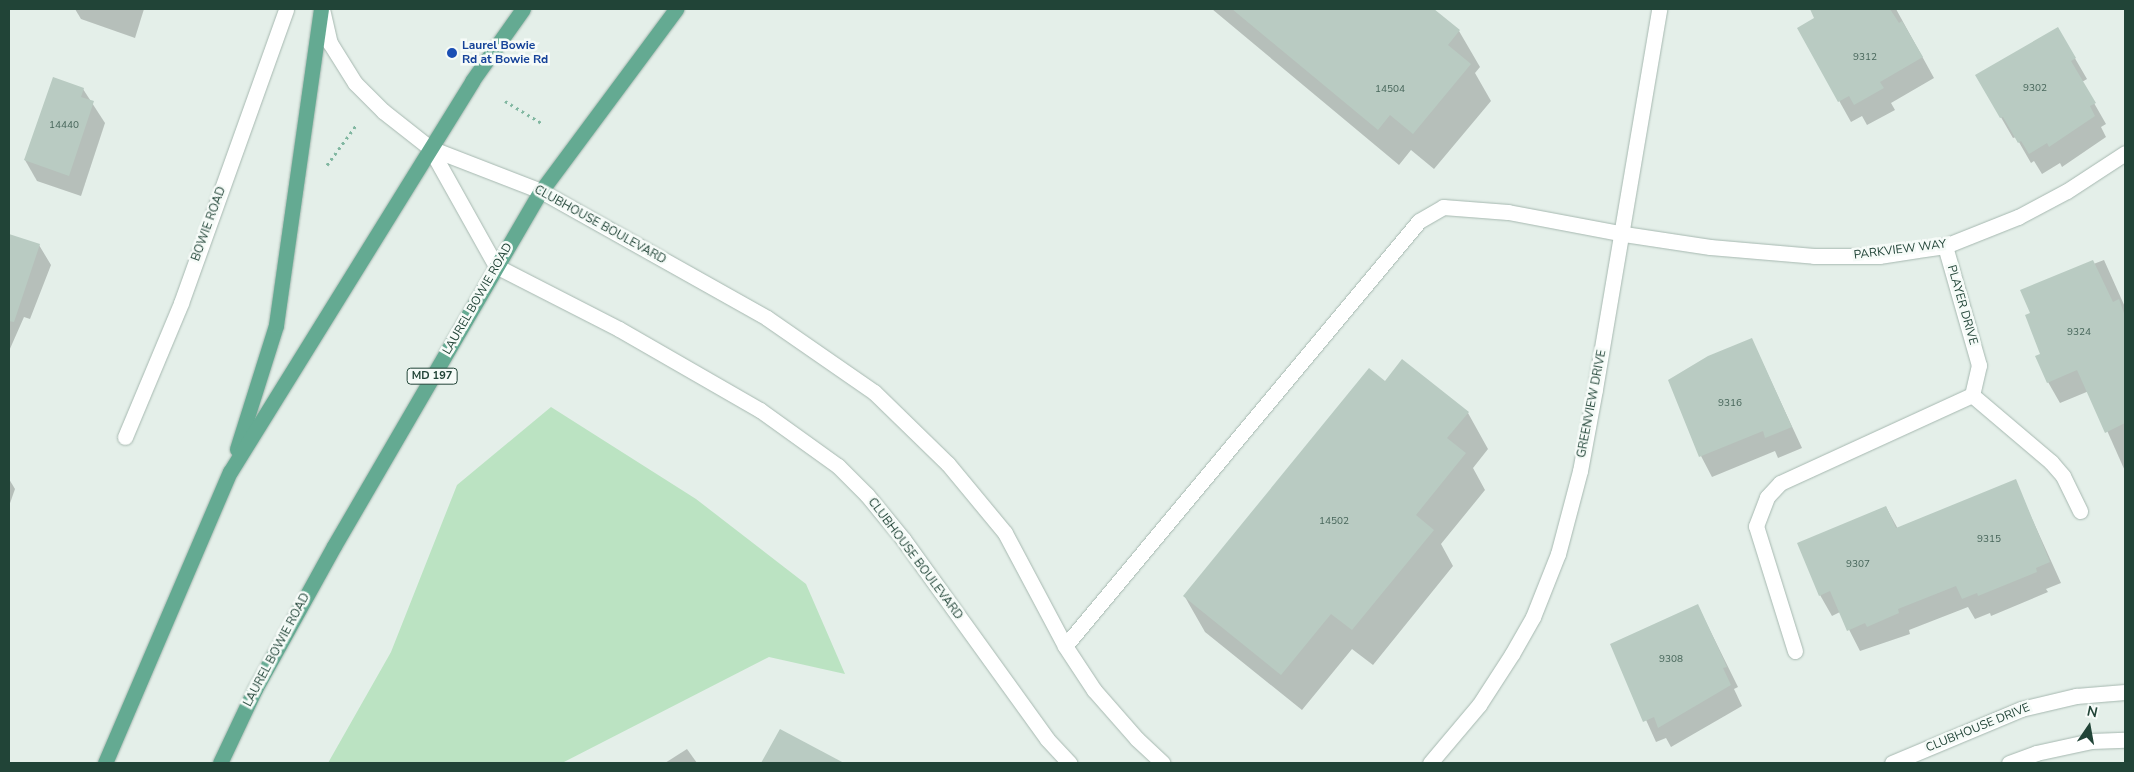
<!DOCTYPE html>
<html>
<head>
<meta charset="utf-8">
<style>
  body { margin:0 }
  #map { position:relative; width:2134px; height:772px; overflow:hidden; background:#e4efe9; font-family:"Nunito Sans",sans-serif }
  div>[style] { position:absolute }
  .green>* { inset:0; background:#bbe3c2 }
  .shadow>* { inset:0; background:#0003 }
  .building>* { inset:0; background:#b9cbc2 }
  .path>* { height:3px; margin-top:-1.5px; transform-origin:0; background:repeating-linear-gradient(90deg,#81b7a1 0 2.5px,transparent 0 6.5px) }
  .roads { filter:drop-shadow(0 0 1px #a6b8b0) drop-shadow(0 0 1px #a6b8b0) }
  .service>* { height:15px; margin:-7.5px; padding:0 7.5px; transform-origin:7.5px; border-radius:7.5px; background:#fff }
  .minor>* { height:15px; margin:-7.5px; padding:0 7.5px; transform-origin:7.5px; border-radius:7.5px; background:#fff }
  .tertiary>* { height:15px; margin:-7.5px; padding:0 7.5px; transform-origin:7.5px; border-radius:7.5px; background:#fff }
  .primary>* { height:15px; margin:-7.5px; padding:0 7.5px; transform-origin:7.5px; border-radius:7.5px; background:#64aa92 }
  .dots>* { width:14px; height:14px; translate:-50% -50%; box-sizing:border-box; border:2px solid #f6fbf8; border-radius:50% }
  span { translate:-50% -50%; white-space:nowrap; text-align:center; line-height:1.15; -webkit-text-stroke:5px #f6fbf8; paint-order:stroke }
  .number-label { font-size:10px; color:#47665a }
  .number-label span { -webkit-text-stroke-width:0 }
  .shield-label span { padding:1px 4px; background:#f6fbf8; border:1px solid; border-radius:4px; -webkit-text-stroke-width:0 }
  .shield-label { font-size:11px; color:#214437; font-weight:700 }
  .transit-label { font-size:12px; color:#164399; font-weight:700 }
  .left { translate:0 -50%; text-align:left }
  .street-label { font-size:12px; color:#214437 }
  .frame { position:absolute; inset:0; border:10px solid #214437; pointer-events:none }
  .north { position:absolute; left:2064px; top:702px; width:50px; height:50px; -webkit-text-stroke:4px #f6fbf8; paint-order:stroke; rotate:12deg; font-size:14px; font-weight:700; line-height:20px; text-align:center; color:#214437 }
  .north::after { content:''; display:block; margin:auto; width:18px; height:22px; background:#214437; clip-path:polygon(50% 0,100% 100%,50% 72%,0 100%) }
</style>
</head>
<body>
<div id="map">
  <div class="green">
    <div style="clip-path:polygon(551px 407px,696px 499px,806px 584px,845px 674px,769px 657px,562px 763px,328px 763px,391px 652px,457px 485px)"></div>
  </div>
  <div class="shadow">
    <div style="clip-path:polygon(75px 9px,144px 9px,135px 38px,81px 19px)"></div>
    <div style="clip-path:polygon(1212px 9px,1432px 9px,1459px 31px,1480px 67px,1475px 73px,1491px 101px,1434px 169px,1411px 150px,1399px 165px)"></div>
    <div style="clip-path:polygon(1818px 9px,1896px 9px,1934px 78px,1891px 103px,1895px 110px,1867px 125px,1862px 116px,1851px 122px,1799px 29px,1816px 19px)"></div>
    <div style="clip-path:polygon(2058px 29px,2087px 79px,2082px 82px,2106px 124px,2101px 127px,2106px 137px,2062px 167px,2060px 163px,2042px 174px,2034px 161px,2031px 163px,2016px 137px,2013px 138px,1977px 76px)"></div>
    <div style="clip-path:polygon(83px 89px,105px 123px,81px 196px,37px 181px,25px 160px)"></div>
    <div style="clip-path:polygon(9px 235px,39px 245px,51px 265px,30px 319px,24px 317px,9px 351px)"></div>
    <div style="clip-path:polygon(2104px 260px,2125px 307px,2125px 383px,2095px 401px,2089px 391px,2060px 403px,2048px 382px,2032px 313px,2022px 291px)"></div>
    <div style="clip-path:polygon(1752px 340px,1802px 448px,1778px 458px,1775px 451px,1712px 477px,1701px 456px)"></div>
    <div style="clip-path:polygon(1385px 382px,1468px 413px,1488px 449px,1473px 468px,1485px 490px,1441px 544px,1453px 566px,1373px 665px,1352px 649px,1302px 710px,1205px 632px,1185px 597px)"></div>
    <div style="clip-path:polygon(2125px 407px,2125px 471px,2101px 417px)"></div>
    <div style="clip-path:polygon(9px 479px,15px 489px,9px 506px)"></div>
    <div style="clip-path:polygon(2015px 481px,2061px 583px,2046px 589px,2048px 592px,1991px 616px,1990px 613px,1975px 619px,1968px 607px,1909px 630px,1910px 634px,1860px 651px,1840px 612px,1832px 616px,1820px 595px,1886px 507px,1898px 529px)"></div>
    <div style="clip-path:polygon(1698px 606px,1738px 687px,1734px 689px,1742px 706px,1671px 747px,1666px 738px,1656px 742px,1612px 645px)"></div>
    <div style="clip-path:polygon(780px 730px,842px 763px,762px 763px)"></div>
    <div style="clip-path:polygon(687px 749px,697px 763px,665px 763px)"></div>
  </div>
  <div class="building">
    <div style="clip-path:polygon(1232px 9px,1434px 9px,1460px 30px,1448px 45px,1471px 64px,1413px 134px,1390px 115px,1378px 130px)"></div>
    <div style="clip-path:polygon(1810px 9px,1890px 9px,1899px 23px,1902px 21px,1923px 57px,1880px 82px,1884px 88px,1854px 105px,1849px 96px,1838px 102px,1797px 28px,1814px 18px)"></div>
    <div style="clip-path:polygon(2058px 27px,2076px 58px,2071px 61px,2096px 103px,2090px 106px,2095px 116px,2049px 147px,2047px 143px,2029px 154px,2021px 141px,2018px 143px,2003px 117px,2000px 118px,1975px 75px)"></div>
    <div style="clip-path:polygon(53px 77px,84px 88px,81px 97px,94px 101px,69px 176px,24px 160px)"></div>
    <div style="clip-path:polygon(9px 234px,40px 244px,14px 322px,9px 321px)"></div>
    <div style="clip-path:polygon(2093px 260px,2113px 302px,2119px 299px,2125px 316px,2125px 423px,2105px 433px,2077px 370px,2047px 383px,2035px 356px,2040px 354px,2025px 315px,2030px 313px,2020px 290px)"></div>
    <div style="clip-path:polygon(1752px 338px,1792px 427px,1765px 438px,1763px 431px,1699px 457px,1668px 380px,1708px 356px)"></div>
    <div style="clip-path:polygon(1402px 359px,1469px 412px,1447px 438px,1466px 453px,1416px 515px,1434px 530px,1352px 630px,1331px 614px,1281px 675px,1183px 596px,1369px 368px,1385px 381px)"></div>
    <div style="clip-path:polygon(2016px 479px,2050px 562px,2036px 568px,2037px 572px,1978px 596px,1977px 593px,1962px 599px,1956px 586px,1898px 609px,1899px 613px,1867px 627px,1865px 623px,1847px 631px,1830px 591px,1819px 596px,1797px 543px,1886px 506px,1896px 528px)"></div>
    <div style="clip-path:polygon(1698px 604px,1727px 667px,1723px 668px,1731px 685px,1658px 728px,1654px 717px,1643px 722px,1610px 644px)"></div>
    <div style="clip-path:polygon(780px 729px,844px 763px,761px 763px)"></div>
  </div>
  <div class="path">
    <div style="left:505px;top:101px;width:44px;rotate:31.2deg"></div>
    <div style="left:327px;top:165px;width:51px;rotate:-53.8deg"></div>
  </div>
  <div class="roads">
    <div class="service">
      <div style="left:1065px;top:646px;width:553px;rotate:-50.21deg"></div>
      <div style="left:1419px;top:221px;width:28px;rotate:-30deg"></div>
      <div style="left:1443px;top:207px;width:65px;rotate:4.4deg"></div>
      <div style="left:1508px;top:212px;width:118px;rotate:10.7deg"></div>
    </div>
    <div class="minor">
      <div style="left:430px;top:148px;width:119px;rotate:21.2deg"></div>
      <div style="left:541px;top:191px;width:259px;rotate:29.3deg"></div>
      <div style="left:767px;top:318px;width:130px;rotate:34.7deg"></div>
      <div style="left:874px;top:392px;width:103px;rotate:44.2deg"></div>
      <div style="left:948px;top:464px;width:89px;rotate:50.4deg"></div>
      <div style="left:1005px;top:533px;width:128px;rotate:62deg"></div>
      <div style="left:1065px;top:646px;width:53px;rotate:56.6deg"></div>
      <div style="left:1094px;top:690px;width:65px;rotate:48.7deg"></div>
      <div style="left:1137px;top:739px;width:35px;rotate:43deg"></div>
      <div style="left:430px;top:148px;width:135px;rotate:60.8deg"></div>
      <div style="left:496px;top:266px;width:138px;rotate:27.1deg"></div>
      <div style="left:619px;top:329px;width:163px;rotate:29.9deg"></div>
      <div style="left:760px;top:410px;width:96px;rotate:35.7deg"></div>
      <div style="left:838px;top:466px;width:41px;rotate:45deg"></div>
      <div style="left:867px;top:495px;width:57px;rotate:50.7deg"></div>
      <div style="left:903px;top:539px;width:246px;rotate:54.2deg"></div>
      <div style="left:1047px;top:739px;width:33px;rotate:47deg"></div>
      <div style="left:1624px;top:234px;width:87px;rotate:8.6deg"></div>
      <div style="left:1710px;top:247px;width:104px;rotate:4.9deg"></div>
      <div style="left:1814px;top:256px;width:65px"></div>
      <div style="left:1879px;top:256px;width:67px;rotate:-8.6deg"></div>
      <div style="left:1945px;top:246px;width:79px;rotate:-21.7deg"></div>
      <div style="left:2018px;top:217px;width:55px;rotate:-28deg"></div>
      <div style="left:2067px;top:191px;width:69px;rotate:-33.2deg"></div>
      <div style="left:1945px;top:246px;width:124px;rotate:74.1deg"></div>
      <div style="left:1979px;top:365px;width:31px;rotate:103deg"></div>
      <div style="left:125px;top:437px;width:145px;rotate:-67.3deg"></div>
      <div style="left:181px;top:303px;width:312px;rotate:-70.3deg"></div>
      <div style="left:1795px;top:651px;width:131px;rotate:-107.3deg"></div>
      <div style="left:1756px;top:526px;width:31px;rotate:-69deg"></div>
      <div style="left:1767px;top:497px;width:19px;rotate:-47deg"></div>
      <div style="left:1780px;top:483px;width:211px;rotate:-24.6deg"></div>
      <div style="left:1972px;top:395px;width:104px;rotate:40.3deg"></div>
      <div style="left:2051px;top:462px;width:18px;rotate:49deg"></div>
      <div style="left:2063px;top:476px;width:39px;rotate:64deg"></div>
      <div style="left:1430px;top:763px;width:76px;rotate:-49.8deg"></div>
      <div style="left:1479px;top:705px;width:61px;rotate:-57.1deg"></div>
      <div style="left:1512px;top:654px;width:43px;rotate:-60.4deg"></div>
      <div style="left:1533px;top:617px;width:68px;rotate:-68.4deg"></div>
      <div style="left:1558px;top:554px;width:86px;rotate:-75.2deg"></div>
      <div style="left:1580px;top:471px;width:83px;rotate:-79.6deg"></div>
      <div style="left:1595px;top:389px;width:385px;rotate:-80.4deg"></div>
      <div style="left:1892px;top:763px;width:140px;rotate:-22.7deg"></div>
      <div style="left:2021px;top:709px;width:57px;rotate:-13.3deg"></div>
      <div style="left:2076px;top:696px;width:49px;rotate:-4.7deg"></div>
      <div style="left:2009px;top:763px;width:29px;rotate:-20deg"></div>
      <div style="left:2036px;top:753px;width:56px;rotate:-12.3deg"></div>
      <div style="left:2091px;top:741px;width:34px;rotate:-2deg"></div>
    </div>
    <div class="tertiary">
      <div style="left:322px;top:9px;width:35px;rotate:77deg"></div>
      <div style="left:330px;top:43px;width:47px;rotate:58deg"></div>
      <div style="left:355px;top:83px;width:40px;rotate:45deg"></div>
      <div style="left:383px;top:111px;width:60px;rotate:38.2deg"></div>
    </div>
    <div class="primary">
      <div style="left:237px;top:449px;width:130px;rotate:-72.5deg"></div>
      <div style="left:276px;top:325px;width:319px;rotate:-81.9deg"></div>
      <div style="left:105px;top:763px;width:317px;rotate:-66.8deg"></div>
      <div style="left:230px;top:472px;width:460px;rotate:-58.2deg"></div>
      <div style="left:472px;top:81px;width:88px;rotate:-54.7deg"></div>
      <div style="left:220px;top:763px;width:82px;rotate:-64.7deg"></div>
      <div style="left:255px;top:689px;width:163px;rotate:-61.1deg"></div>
      <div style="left:334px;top:546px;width:411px;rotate:-59.8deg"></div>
      <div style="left:541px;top:191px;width:227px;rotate:-53.4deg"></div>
    </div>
  </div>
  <div class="dots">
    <div style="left:452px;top:53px;background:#1a4fb4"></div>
  </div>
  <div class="number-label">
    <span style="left:1865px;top:58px">9312</span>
    <span style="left:2035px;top:89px">9302</span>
    <span style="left:1390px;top:90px">14504</span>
    <span style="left:64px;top:126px">14440</span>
    <span style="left:2079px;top:333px">9324</span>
    <span style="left:1730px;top:404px">9316</span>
    <span style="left:1334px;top:522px">14502</span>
    <span style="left:1989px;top:540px">9315</span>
    <span style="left:1858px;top:565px">9307</span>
    <span style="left:1671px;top:660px">9308</span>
  </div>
  <div class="shield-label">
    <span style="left:432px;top:376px">MD 197</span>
  </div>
  <div class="transit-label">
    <span class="left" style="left:462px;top:53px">Laurel Bowie<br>Rd at Bowie Rd</span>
  </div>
  <div class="street-label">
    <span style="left:209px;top:224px;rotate:-70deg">BOWIE ROAD</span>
    <span style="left:600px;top:225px;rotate:29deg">CLUBHOUSE BOULEVARD</span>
    <span style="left:1900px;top:250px;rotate:-7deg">PARKVIEW WAY</span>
    <span style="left:478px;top:299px;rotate:-60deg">LAUREL BOWIE ROAD</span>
    <span style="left:1962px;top:305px;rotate:74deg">PLAYER DRIVE</span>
    <span style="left:1592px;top:404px;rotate:-79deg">GREENVIEW DRIVE</span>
    <span style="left:915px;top:559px;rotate:53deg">CLUBHOUSE BOULEVARD</span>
    <span style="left:277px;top:650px;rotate:-62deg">LAUREL BOWIE ROAD</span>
    <span style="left:1978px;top:728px;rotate:-22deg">CLUBHOUSE DRIVE</span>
  </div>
  <div class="frame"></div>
  <div class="north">N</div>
</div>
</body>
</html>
